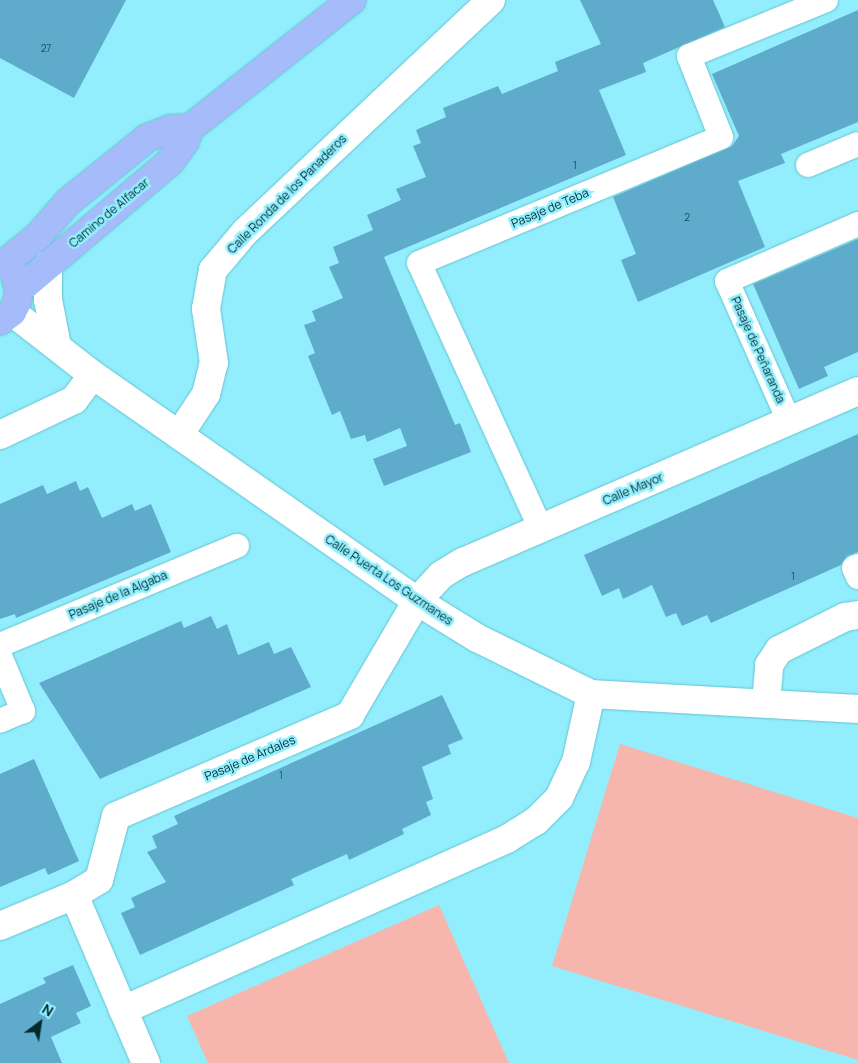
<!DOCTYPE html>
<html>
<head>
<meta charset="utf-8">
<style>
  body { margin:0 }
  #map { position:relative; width:858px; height:1063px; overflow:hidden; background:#92eefd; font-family:Manrope,sans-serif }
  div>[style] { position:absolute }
  .green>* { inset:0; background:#f6b6ad }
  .building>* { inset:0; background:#5fabcc }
  .roads { filter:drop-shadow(0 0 1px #67c3d1) drop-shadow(0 0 1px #67c3d1) }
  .pedestrian>* { height:24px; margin:-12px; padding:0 12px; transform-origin:12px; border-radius:12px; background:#fff }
  .minor>* { height:28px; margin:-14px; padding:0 14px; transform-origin:14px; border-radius:14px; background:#fff }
  .tertiary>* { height:28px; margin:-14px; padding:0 14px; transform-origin:14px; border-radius:14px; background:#fff }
  .primary>* { height:28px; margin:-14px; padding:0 14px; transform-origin:14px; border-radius:14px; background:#a6bbf9 }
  span { translate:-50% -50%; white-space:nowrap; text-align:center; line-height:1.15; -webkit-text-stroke:5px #92eefd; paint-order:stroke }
  .number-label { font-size:10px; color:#184b58 }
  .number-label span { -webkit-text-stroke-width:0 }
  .street-label { font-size:12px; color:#012b31 }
  .north { position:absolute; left:15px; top:998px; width:50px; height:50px; -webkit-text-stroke:4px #92eefd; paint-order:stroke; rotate:31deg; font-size:14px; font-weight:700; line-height:20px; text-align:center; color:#012b31 }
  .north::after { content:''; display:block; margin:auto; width:18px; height:22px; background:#012b31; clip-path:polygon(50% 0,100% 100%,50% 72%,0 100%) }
</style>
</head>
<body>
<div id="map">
  <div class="green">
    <div style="clip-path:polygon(620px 744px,858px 818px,858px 1060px,552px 966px)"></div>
    <div style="clip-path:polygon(439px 905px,509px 1063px,208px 1063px,187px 1016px)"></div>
  </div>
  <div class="building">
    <div style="clip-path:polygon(0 0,126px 0,74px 98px,0 58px)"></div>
    <div style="clip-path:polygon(580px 0,713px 0,725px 27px,643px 63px,646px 72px,599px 90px,626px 155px,384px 257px,455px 425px,460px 423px,471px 452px,384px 486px,373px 459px,407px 446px,400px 428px,367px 442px,365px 435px,351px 439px,340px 411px,332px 415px,308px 356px,315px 353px,304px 325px,316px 321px,312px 311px,343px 298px,329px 267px,339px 263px,333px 247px,373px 230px,367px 215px,401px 200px,396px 189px,426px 177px,413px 146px,421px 143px,416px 130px,446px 117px,443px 108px,498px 86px,502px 94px,558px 71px,555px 62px,601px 44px)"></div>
    <div style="clip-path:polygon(858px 10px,858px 122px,781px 154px,785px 163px,738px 181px,765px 247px,638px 302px,621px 260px,636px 254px,613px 197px,732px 146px,739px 136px,712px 74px)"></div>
    <div style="clip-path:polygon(858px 239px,858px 352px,824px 367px,828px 376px,799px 389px,753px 284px)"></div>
    <div style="clip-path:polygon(858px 434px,858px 552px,847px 556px,841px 565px,711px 623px,707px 615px,682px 626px,676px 613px,666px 617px,652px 585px,623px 599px,619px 588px,602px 596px,584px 555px)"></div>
    <div style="clip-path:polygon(76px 481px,80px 491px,88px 487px,102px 518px,132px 504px,135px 511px,151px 504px,171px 552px,16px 618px,15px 614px,0 619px,0 504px,43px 485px,47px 494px)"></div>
    <div style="clip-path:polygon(211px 616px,217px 629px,227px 624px,238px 655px,269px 642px,274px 654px,291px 647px,311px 687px,100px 779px,39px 683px,181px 621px,184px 628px)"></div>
    <div style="clip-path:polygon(442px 695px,463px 739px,448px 745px,451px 754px,422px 767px,433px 799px,426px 802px,431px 815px,402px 829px,404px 834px,349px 860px,347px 854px,291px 879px,294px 885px,140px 955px,121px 913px,135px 907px,131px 898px,166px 882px,147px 852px,157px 848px,152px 836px,178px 824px,174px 816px)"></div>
    <div style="clip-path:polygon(34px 759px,79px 861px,48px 875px,45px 868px,0 887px,0 774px)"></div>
    <div style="clip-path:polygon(73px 965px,91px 1006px,76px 1013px,81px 1023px,51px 1037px,62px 1063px,0 1063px,0 1004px,46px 983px,43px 978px)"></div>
  </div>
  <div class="roads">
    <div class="pedestrian">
      <div style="left:808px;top:165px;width:54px;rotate:-22.8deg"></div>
      <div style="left:785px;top:412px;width:143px;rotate:-113.9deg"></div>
      <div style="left:727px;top:281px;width:143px;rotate:-23.5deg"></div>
      <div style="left:535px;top:516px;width:278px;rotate:-114.6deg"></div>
      <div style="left:419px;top:263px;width:327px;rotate:-22.6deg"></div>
      <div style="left:721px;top:137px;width:87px;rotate:-111.6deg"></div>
      <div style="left:689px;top:56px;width:148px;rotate:-22.2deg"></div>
      <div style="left:858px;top:566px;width:4px;rotate:153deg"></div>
      <div style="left:854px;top:568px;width:10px;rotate:66deg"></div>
      <div style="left:0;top:645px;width:257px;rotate:-22.7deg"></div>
      <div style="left:0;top:656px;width:60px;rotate:67.3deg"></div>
      <div style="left:23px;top:711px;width:25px;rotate:157deg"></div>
    </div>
    <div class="minor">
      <div style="left:0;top:435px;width:82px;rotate:-25.3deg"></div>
      <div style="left:74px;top:400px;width:31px;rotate:-53deg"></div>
      <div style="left:179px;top:435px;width:49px;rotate:-56.6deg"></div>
      <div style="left:206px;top:394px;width:32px;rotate:-76deg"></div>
      <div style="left:214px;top:363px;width:55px;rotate:-98.4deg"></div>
      <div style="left:206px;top:309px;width:40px;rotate:-80deg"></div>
      <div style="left:213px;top:270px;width:50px;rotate:-49.9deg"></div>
      <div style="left:245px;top:232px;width:338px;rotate:-43.3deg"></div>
      <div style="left:766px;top:703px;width:38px;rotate:-85deg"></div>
      <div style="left:769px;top:665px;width:18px;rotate:-56deg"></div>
      <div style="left:779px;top:650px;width:74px;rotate:-26.6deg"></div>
      <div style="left:845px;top:617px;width:13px;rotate:-9deg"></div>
      <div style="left:74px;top:895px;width:183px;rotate:66.8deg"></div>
      <div style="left:0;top:926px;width:80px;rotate:-22.7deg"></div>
      <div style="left:74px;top:895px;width:29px;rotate:-31deg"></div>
      <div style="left:99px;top:880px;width:66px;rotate:-75.1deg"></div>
      <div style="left:116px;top:816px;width:255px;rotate:-23.3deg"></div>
      <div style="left:350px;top:715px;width:132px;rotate:-59.6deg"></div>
      <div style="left:417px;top:601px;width:35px;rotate:-47deg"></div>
      <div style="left:441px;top:575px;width:26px;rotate:-31deg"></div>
      <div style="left:463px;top:562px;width:430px;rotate:-23.4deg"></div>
      <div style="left:123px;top:1010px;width:420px;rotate:-24deg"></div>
      <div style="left:507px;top:839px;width:34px;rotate:-32deg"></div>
      <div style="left:536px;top:821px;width:33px;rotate:-45deg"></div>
      <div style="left:559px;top:798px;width:40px;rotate:-65deg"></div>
      <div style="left:576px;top:762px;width:70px;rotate:-77.6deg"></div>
    </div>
    <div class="tertiary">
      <div style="left:48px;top:265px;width:35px;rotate:90deg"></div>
      <div style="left:48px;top:300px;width:47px;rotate:78.9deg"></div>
      <div style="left:12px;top:312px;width:103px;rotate:37.9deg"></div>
      <div style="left:93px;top:375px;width:395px;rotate:34.9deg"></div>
      <div style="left:417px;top:601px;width:70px;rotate:31.7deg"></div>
      <div style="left:477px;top:638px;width:127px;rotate:26.2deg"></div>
      <div style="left:591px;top:694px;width:267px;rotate:3.2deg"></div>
    </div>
    <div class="primary">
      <div style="left:5px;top:263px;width:43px;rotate:-39.3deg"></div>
      <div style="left:38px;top:236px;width:45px;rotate:-48.6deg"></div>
      <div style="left:68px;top:202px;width:102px;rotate:-39deg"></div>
      <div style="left:147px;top:138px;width:26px;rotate:-21deg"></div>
      <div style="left:171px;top:129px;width:19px;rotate:-3deg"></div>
      <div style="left:19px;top:290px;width:198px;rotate:-40.3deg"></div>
      <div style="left:170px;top:162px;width:26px;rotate:-54deg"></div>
      <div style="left:185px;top:141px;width:14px;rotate:-69deg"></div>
      <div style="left:190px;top:128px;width:206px;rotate:-38.3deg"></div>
      <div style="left:0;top:321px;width:15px;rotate:-37deg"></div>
      <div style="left:12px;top:312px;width:11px;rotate:-63deg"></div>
      <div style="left:17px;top:302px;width:12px;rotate:-81deg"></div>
      <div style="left:19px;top:290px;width:18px;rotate:-106deg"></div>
    </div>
  </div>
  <div class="number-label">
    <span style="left:46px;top:49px">27</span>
    <span style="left:575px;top:166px">1</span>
    <span style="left:687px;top:218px">2</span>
    <span style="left:793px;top:577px">1</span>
    <span style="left:281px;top:776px">1</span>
  </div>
  <div class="street-label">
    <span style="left:287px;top:194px;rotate:-45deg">Calle Ronda de los Panaderos</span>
    <span style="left:550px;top:208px;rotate:-23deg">Pasaje de Teba</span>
    <span style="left:109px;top:213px;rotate:-40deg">Camino de Alfacar</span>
    <span style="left:758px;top:350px;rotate:66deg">Pasaje de Peñaranda</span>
    <span style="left:633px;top:489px;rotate:-23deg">Calle Mayor</span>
    <span style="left:389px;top:580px;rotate:34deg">Calle Puerta Los Guzmanes</span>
    <span style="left:118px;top:595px;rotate:-23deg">Pasaje de la Algaba</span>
    <span style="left:250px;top:758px;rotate:-23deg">Pasaje de Ardales</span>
  </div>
  <div class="north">N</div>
</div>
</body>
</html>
